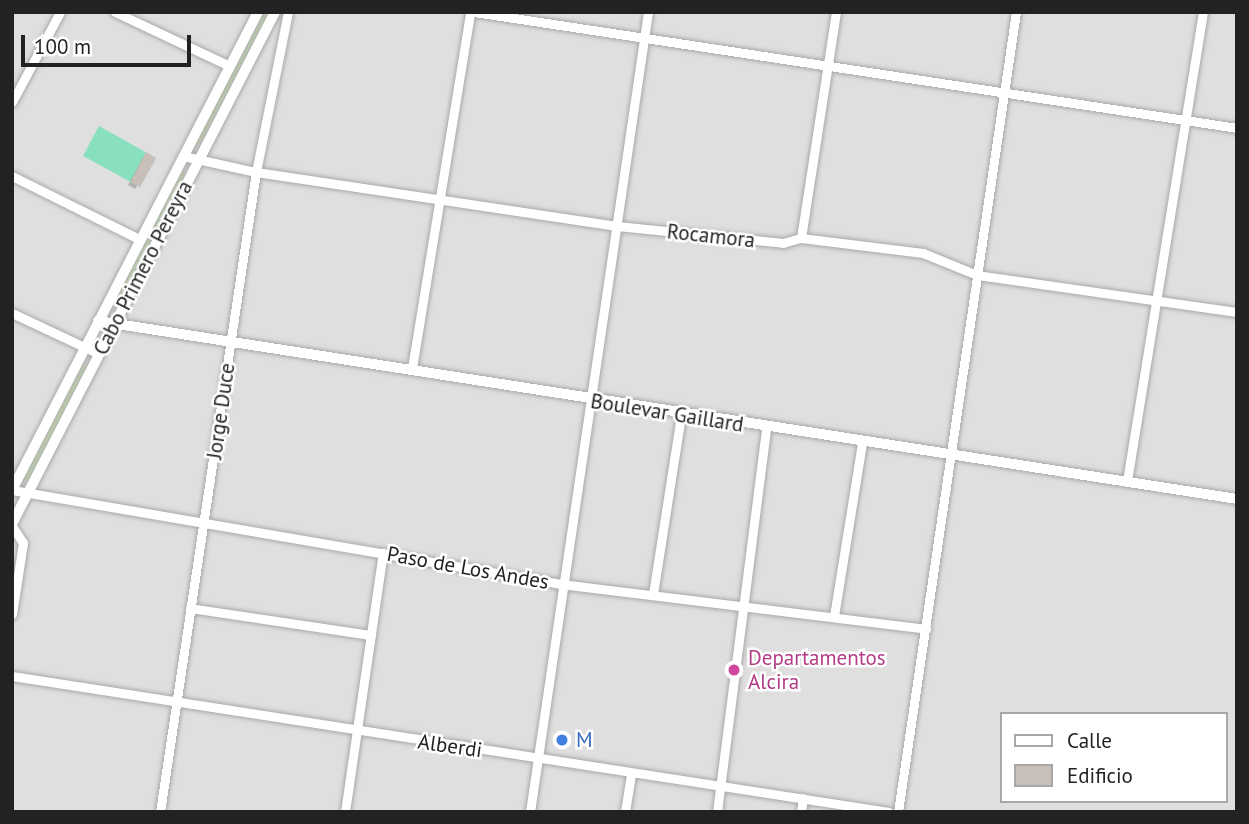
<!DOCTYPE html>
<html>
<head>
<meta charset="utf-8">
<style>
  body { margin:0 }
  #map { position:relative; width:1249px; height:824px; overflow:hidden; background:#f2efe9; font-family:"PT Sans",sans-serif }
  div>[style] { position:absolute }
  .residential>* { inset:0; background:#e0dfdf }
  .grass>* { inset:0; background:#cdebb0 }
  .pitch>* { inset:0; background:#88e0be }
  .shadow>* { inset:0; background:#0003 }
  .building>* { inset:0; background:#c7bfb8 }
  .roads { filter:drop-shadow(0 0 2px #a9a9a9) drop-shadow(0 0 2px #a9a9a9) }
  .minor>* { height:9px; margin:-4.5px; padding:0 4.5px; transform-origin:4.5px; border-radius:4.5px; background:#fff }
  .tertiary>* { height:10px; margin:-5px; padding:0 5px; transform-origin:5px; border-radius:5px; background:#fff }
  .dots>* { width:19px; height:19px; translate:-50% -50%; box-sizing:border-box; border:4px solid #fff; border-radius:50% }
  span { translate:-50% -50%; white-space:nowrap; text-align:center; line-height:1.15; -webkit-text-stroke:5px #fff; paint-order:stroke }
  .street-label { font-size:21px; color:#222 }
  .hotel-label { font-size:21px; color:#b23c85 }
  .left { translate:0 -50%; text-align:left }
  .shop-label { font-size:21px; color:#366cbe }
  .frame { position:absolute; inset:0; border:14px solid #222; pointer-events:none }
  .legend { position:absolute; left:1000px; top:712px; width:228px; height:91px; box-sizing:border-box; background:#fff; border:2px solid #a7a7a7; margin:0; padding:9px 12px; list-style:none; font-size:21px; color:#222 }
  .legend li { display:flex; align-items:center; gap:14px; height:35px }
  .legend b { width:35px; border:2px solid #a7a7a7 }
  .scale { position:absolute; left:21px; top:35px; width:170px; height:32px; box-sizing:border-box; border:4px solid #222; border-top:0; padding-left:9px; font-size:21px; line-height:24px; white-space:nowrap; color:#222; -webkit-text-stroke:5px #fff; paint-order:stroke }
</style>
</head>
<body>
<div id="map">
  <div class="residential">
    <div style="clip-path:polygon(evenodd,12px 12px,1237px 12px,1237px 812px,12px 812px,12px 12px,1002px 714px,1226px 714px,1226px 801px,1002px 801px,1002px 714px)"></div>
  </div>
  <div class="grass">
    <div style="clip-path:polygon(265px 12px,270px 12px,199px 145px,195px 142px)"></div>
    <div style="clip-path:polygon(182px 173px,186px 175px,116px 308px,111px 305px)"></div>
    <div style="clip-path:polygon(83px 365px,88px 367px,27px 482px,23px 480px)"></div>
  </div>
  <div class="pitch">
    <div style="clip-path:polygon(99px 126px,156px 158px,140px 187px,83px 156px)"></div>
  </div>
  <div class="shadow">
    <div style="clip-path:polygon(143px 157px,154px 158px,135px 189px,128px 185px)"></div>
  </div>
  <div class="building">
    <div style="clip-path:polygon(146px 152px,156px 158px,140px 187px,130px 182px)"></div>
  </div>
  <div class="roads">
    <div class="minor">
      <div style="left:115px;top:12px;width:127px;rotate:25.2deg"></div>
      <div style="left:474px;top:12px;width:772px;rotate:8.64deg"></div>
      <div style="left:12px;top:102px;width:102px;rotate:-61.9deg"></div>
      <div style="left:183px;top:156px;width:75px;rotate:12.4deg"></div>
      <div style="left:256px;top:172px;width:365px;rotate:8.5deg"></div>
      <div style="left:617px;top:226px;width:167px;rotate:5.8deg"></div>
      <div style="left:783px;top:243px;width:19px;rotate:-16deg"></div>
      <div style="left:801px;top:238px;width:123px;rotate:7deg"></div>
      <div style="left:923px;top:253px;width:58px;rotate:22.2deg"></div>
      <div style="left:977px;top:275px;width:263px;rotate:8.1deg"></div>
      <div style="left:12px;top:176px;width:142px;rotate:26.4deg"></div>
      <div style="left:801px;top:238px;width:229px;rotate:-81.2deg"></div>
      <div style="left:12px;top:313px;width:96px;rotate:25.2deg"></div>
      <div style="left:412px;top:368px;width:361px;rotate:-80.7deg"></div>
      <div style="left:1127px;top:481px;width:475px;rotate:-80.8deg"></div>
      <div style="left:12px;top:490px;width:557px;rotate:9.72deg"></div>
      <div style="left:561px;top:584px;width:368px;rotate:7deg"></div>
      <div style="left:12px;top:526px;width:20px;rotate:57deg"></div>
      <div style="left:23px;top:543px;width:72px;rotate:98.8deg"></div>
      <div style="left:653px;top:594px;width:181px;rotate:-81.1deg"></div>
      <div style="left:190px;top:608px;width:183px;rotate:8.5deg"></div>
      <div style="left:834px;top:616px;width:174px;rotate:-80.8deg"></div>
      <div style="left:12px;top:676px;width:887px;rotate:8.81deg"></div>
      <div style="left:160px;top:812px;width:647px;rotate:-81.47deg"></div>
      <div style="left:256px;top:172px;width:163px;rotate:-78.7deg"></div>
      <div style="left:345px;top:812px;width:262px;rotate:-81.7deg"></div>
      <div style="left:530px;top:812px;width:809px;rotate:-81.61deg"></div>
      <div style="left:625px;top:812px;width:38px;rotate:-81deg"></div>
      <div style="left:717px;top:812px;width:386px;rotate:-82.7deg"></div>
      <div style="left:801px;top:812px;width:14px;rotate:-82deg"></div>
      <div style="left:898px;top:812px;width:809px;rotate:-81.61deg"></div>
    </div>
    <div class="tertiary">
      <div style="left:98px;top:321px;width:1153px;rotate:8.88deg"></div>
      <div style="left:12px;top:490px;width:538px;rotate:-62.77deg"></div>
      <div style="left:12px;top:524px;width:576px;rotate:-62.81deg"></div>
    </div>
  </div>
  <div class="dots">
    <div style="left:734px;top:670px;background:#d1479c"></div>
    <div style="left:562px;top:740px;background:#3f7fe0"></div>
  </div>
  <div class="street-label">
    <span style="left:711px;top:236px;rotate:6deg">Rocamora</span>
    <span style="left:143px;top:268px;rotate:-63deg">Cabo Primero Pereyra</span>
    <span style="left:221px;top:411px;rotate:-82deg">Jorge Duce</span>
    <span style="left:667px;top:413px;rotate:9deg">Boulevar Gaillard</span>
    <span style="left:468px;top:568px;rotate:10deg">Paso de Los Andes</span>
    <span style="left:450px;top:746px;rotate:8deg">Alberdi</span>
  </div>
  <div class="hotel-label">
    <span class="left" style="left:748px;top:670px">Departamentos<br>Alcira</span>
  </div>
  <div class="shop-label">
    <span class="left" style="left:576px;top:740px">M</span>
  </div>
  <div class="frame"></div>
  <ul class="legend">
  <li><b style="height:9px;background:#fff"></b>Calle</li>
  <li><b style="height:19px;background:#c7bfb8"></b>Edificio</li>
  </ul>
  <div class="scale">100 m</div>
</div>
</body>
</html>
